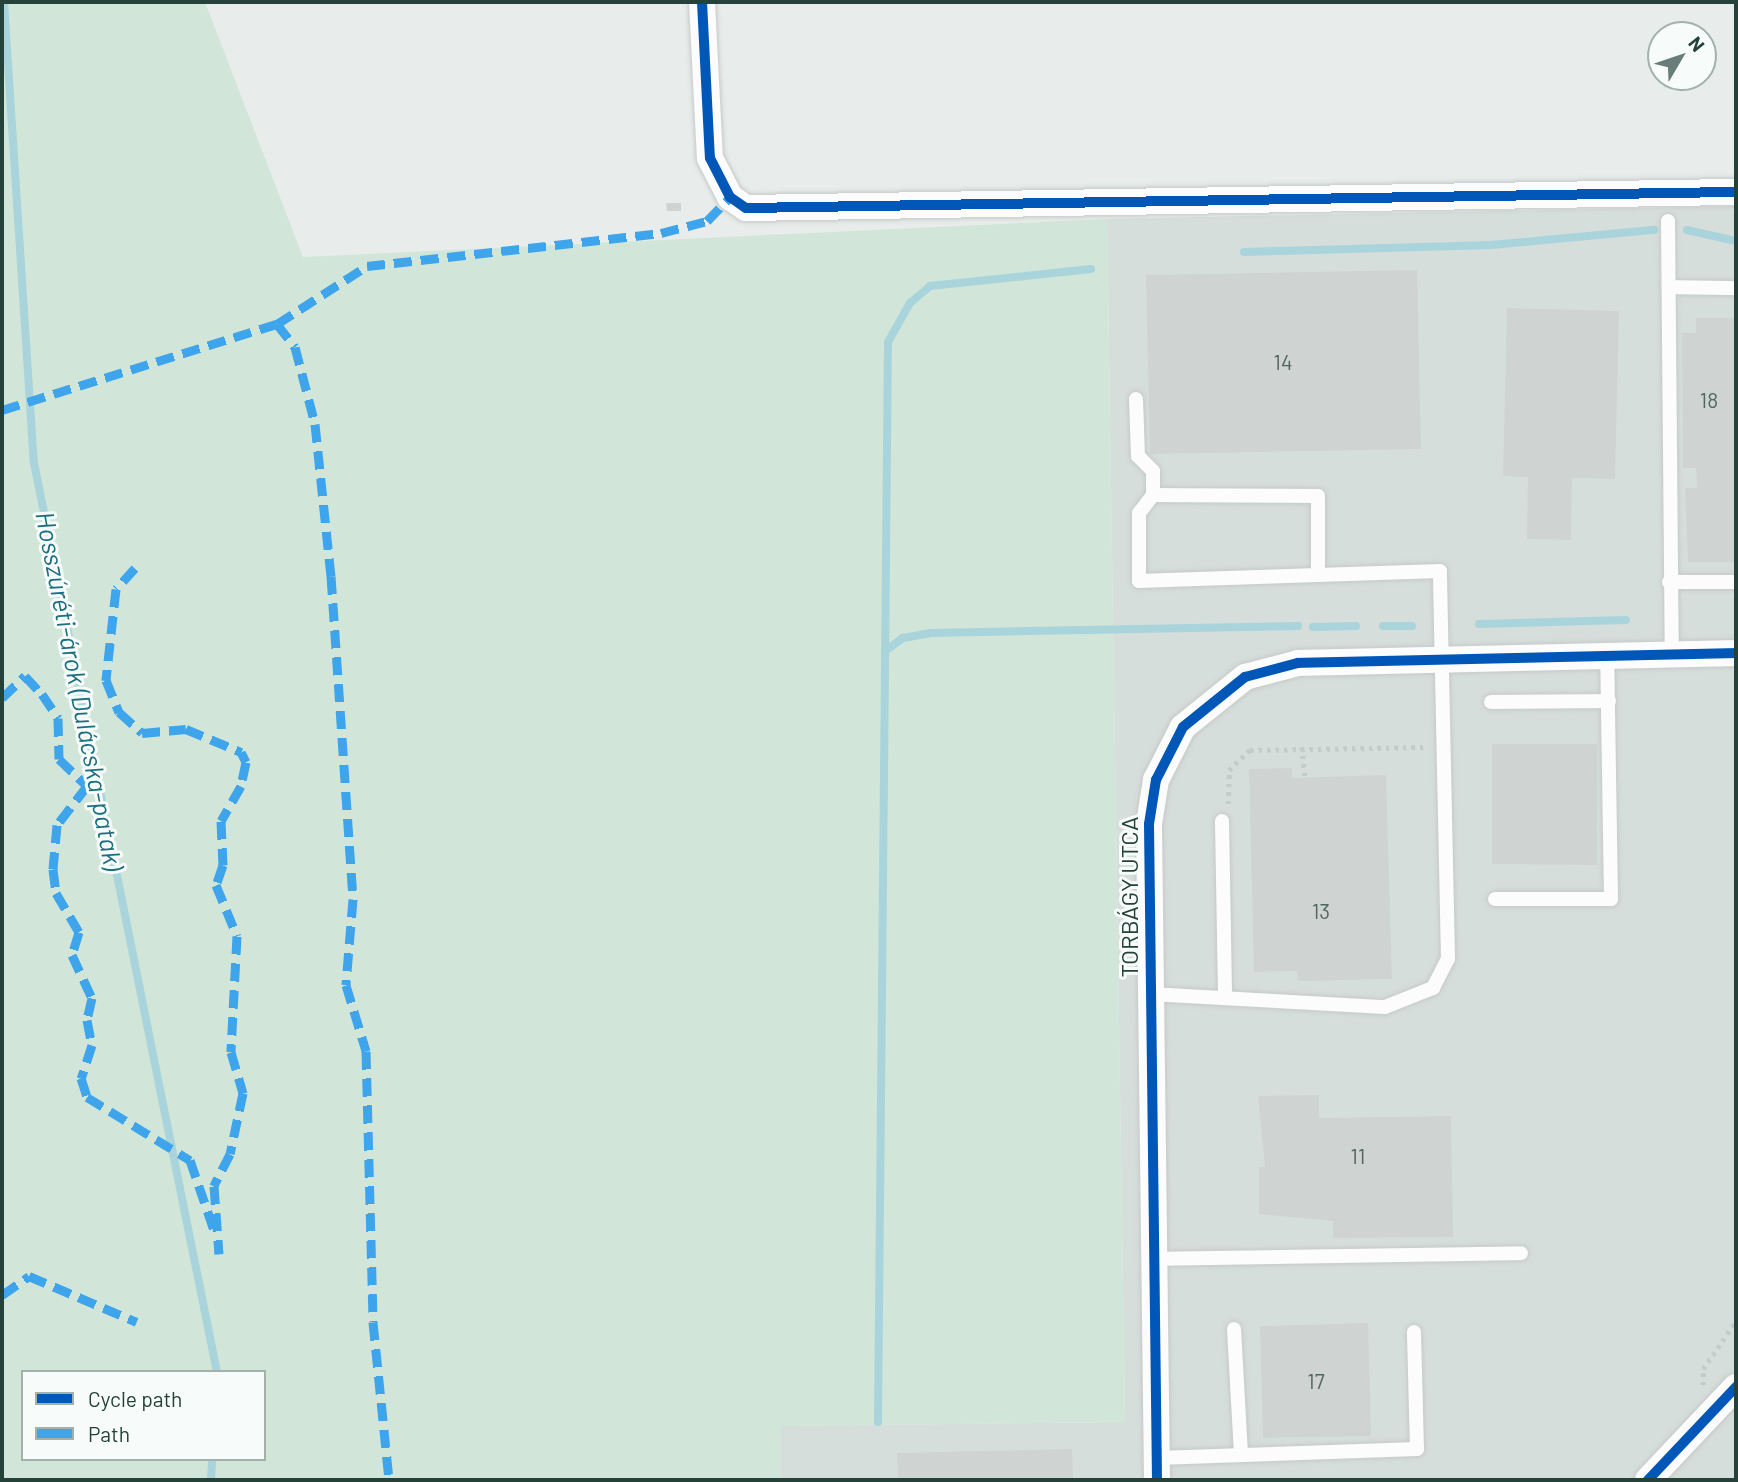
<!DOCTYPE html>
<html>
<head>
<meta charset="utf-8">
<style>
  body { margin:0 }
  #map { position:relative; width:1738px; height:1482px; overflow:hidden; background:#e8edeb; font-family:Barlow,sans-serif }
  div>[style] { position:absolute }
  .built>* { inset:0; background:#d6dedb }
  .green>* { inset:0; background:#d1e6d8 }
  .stream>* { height:8px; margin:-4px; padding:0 4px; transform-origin:4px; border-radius:4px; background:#a9d4db }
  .building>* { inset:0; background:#cfd4d2 }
  .path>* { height:4.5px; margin-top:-2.25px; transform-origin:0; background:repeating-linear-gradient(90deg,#c3ccca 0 3.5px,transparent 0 8.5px) }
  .roads { filter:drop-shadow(0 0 2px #c5cac8) drop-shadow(0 0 2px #c5cac8) }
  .lane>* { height:14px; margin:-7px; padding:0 7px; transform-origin:7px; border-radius:7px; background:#fcfcfc }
  .street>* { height:26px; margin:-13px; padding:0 13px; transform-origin:13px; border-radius:13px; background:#fcfcfc }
  .quiet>* { height:9px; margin-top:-4.5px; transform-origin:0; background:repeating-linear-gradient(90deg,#3ea4ec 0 18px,transparent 0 27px) }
  .cycleway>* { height:10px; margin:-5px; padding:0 5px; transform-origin:5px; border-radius:5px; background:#0057b8 }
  span { translate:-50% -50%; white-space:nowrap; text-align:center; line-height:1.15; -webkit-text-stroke:6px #f7fbf9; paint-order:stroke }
  .number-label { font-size:21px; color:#506761 }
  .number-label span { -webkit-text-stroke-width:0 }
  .street-label { font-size:24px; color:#24423a }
  .water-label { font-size:26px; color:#1c6f80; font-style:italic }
  .frame { position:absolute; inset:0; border:4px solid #24423a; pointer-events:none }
  .legend { position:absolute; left:21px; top:1370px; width:245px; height:91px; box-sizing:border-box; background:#f7fbf9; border:2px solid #a3b1ad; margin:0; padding:9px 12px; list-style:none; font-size:21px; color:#24423a }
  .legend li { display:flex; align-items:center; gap:14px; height:35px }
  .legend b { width:35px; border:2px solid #a3b1ad }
  .north { position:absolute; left:1647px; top:21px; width:70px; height:70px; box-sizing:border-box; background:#f7fbf9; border:2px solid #a3b1ad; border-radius:50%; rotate:51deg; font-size:19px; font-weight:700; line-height:28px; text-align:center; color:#24423a }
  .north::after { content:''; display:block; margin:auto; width:24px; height:32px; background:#697e78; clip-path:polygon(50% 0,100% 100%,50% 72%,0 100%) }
</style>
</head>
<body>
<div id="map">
  <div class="built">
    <div style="clip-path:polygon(1736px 206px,1736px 1480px,781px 1480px,780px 1426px,1125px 1422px,1107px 219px)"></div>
  </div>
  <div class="green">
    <div style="clip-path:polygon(evenodd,2px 2px,205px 2px,303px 257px,1107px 219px,1125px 1422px,781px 1426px,781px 1480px,2px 1480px,2px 2px,23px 1372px,264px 1372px,264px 1459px,23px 1459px,23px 1372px)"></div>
  </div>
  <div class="stream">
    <div style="left:4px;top:2px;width:462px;rotate:86.3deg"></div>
    <div style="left:34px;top:463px;width:927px;rotate:78.62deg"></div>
    <div style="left:1687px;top:230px;width:50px;rotate:12.7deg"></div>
    <div style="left:1244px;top:252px;width:247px;rotate:-1.6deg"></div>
    <div style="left:1491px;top:245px;width:164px;rotate:-5.3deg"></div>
    <div style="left:1479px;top:624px;width:147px;rotate:-1.6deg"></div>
    <div style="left:1383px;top:626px;width:29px"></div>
    <div style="left:1313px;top:627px;width:43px;rotate:-1.3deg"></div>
    <div style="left:885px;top:651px;width:22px;rotate:-36deg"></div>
    <div style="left:903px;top:638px;width:27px;rotate:-10deg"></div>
    <div style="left:930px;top:633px;width:368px;rotate:-1.1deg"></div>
    <div style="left:878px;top:1422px;width:1080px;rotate:-89.47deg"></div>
    <div style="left:888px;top:342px;width:45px;rotate:-60.6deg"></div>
    <div style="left:910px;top:303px;width:26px;rotate:-40deg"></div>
    <div style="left:930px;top:286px;width:162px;rotate:-6deg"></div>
    <div style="left:211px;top:1480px;width:21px;rotate:-87deg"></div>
  </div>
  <div class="building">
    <div style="clip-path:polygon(666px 203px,681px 203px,681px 211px,667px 211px)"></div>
    <div style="clip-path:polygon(1417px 270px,1421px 449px,1150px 454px,1146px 275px)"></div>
    <div style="clip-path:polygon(1507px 308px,1619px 311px,1615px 479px,1572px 478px,1571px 540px,1527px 539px,1528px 477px,1503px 476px)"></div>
    <div style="clip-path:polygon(1696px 318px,1736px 318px,1736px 562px,1688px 562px,1685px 488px,1697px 488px,1696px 468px,1683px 468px,1682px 333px,1696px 333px)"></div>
    <div style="clip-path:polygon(1492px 744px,1597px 744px,1597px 865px,1492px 864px)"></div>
    <div style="clip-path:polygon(1292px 768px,1292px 778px,1386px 775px,1392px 979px,1298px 981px,1297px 971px,1254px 972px,1249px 769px)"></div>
    <div style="clip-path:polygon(1319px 1095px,1319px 1118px,1451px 1116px,1453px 1237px,1333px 1238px,1333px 1221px,1259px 1214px,1259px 1167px,1265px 1167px,1258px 1096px)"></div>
    <div style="clip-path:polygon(1368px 1323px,1371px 1436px,1263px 1438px,1260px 1326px)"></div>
    <div style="clip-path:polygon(1072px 1449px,1073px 1480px,898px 1480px,897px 1453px)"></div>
  </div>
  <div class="path">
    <div style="left:1302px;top:747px;width:30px;rotate:84deg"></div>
    <div style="left:1228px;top:804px;width:34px;rotate:-88deg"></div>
    <div style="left:1229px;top:770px;width:29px;rotate:-44deg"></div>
    <div style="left:1250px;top:750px;width:175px;rotate:-1deg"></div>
    <div style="left:1703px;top:1385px;width:16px;rotate:-90deg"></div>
    <div style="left:1703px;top:1369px;width:58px;rotate:-55.5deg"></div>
  </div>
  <div class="roads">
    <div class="lane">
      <div style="left:1668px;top:221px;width:433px;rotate:89.5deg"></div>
      <div style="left:1669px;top:287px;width:67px;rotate:0.9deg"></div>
      <div style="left:1136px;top:399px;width:57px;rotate:88deg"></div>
      <div style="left:1138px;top:456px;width:21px;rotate:45deg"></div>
      <div style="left:1153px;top:471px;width:24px;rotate:90deg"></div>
      <div style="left:1669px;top:582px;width:67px"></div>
      <div style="left:1491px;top:702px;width:118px;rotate:-0.5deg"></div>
      <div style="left:1222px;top:821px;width:177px;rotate:89deg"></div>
      <div style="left:1495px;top:899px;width:116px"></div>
      <div style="left:1611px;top:899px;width:244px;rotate:-90.9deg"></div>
      <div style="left:1150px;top:994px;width:235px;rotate:3.2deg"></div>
      <div style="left:1385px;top:1007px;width:52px;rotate:-21.6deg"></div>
      <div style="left:1433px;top:988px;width:33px;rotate:-63deg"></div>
      <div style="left:1448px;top:959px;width:388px;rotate:-91.2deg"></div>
      <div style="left:1440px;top:571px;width:122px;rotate:178.1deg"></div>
      <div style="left:1318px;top:575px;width:151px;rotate:178.1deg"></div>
      <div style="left:1167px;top:580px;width:28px;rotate:178deg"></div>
      <div style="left:1139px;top:581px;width:68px;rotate:-90deg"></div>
      <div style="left:1139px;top:513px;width:23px;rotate:-52deg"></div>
      <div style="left:1153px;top:495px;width:165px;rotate:0.3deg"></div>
      <div style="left:1318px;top:496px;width:79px;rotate:90deg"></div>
      <div style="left:1154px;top:1259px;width:367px;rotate:-0.9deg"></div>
      <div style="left:1234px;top:1329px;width:126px;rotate:86.8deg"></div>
      <div style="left:1157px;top:1458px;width:260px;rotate:-2deg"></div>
      <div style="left:1417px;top:1449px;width:117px;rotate:-91.5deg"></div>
    </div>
    <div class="street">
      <div style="left:702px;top:2px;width:156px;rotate:87.1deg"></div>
      <div style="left:710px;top:158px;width:44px;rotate:62.9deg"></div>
      <div style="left:730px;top:197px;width:19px;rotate:35deg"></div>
      <div style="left:746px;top:208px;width:990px;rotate:-0.93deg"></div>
      <div style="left:1157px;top:1480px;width:656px;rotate:-90.7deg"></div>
      <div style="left:1149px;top:824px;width:45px;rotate:-81deg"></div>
      <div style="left:1156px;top:780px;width:59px;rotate:-63deg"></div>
      <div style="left:1183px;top:727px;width:80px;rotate:-38.9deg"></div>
      <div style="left:1245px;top:677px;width:55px;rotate:-14.8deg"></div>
      <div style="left:1298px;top:663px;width:438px;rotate:-1.3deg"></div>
      <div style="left:1648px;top:1480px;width:128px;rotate:-46.6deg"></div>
    </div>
  </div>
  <div class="quiet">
    <div style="left:277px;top:324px;width:29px;rotate:52deg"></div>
    <div style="left:295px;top:347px;width:80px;rotate:75.4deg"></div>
    <div style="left:315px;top:424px;width:153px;rotate:84deg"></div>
    <div style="left:331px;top:576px;width:324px;rotate:86.1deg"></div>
    <div style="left:353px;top:899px;width:86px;rotate:94.7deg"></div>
    <div style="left:346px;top:985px;width:69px;rotate:73.1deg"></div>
    <div style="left:366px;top:1051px;width:271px;rotate:88.5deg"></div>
    <div style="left:373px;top:1322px;width:159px;rotate:84.2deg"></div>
    <div style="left:2px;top:410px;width:288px;rotate:-17.4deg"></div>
    <div style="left:277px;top:324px;width:107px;rotate:-32.8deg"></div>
    <div style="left:367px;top:266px;width:296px;rotate:-6.4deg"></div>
    <div style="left:661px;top:233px;width:48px;rotate:-14.6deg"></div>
    <div style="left:707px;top:221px;width:33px;rotate:-46deg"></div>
    <div style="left:135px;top:568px;width:28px;rotate:132deg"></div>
    <div style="left:116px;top:589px;width:92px;rotate:96.3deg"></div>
    <div style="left:106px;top:680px;width:35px;rotate:68deg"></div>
    <div style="left:119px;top:712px;width:31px;rotate:42deg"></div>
    <div style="left:142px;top:733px;width:44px;rotate:-5.2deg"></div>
    <div style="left:186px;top:729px;width:60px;rotate:22.7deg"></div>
    <div style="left:241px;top:752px;width:11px;rotate:63deg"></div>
    <div style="left:246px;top:762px;width:25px;rotate:102deg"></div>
    <div style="left:241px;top:786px;width:40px;rotate:119.7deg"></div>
    <div style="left:221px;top:821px;width:44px;rotate:87.4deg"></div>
    <div style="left:223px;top:865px;width:21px;rotate:109deg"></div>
    <div style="left:216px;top:885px;width:55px;rotate:67.6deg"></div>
    <div style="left:237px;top:936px;width:116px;rotate:93deg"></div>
    <div style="left:231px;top:1052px;width:43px;rotate:73.7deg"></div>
    <div style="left:243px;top:1093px;width:62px;rotate:102deg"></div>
    <div style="left:230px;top:1154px;width:36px;rotate:117deg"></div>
    <div style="left:214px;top:1186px;width:68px;rotate:85.8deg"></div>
    <div style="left:2px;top:698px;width:32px;rotate:-44deg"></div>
    <div style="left:25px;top:676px;width:25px;rotate:47deg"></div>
    <div style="left:42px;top:694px;width:29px;rotate:56deg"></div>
    <div style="left:58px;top:718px;width:41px;rotate:88.6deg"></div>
    <div style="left:59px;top:759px;width:39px;rotate:44deg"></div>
    <div style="left:87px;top:786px;width:49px;rotate:127.6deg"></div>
    <div style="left:57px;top:825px;width:44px;rotate:95.2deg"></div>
    <div style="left:53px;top:869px;width:24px;rotate:83deg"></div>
    <div style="left:56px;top:893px;width:45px;rotate:59.5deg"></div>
    <div style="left:79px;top:932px;width:24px;rotate:107deg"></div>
    <div style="left:72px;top:955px;width:47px;rotate:65.1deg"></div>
    <div style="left:92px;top:998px;width:23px;rotate:103deg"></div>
    <div style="left:87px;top:1020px;width:25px;rotate:79deg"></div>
    <div style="left:92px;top:1045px;width:35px;rotate:108deg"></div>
    <div style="left:81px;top:1078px;width:20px;rotate:72deg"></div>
    <div style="left:87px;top:1097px;width:121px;rotate:31.5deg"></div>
    <div style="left:190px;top:1160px;width:74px;rotate:71.1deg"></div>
    <div style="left:2px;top:1295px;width:33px;rotate:-35deg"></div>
    <div style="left:29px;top:1276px;width:117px;rotate:23.1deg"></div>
  </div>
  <div class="cycleway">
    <div style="left:702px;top:2px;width:156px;rotate:87.1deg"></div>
    <div style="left:710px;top:158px;width:44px;rotate:62.9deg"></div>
    <div style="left:730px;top:197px;width:19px;rotate:35deg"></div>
    <div style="left:746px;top:208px;width:990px;rotate:-0.93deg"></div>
    <div style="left:1157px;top:1480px;width:656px;rotate:-90.7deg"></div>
    <div style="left:1149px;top:824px;width:45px;rotate:-81deg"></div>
    <div style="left:1156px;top:780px;width:59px;rotate:-63deg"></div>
    <div style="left:1183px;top:727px;width:80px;rotate:-38.9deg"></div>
    <div style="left:1245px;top:677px;width:55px;rotate:-14.8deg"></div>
    <div style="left:1298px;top:663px;width:438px;rotate:-1.3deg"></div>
    <div style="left:1648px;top:1480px;width:128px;rotate:-46.6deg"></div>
  </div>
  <div class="number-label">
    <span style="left:1283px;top:362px">14</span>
    <span style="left:1709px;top:400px">18</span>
    <span style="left:1321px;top:911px">13</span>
    <span style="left:1358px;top:1156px">11</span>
    <span style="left:1316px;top:1381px">17</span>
  </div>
  <div class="street-label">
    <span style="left:1129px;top:897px;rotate:-90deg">TORBÁGY UTCA</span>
  </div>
  <div class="water-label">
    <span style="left:80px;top:691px;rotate:79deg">Hosszúréti-árok (Dulácska-patak)</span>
  </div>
  <div class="frame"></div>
  <ul class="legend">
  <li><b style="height:9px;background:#0057b8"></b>Cycle path</li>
  <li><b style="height:9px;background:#3ea4ec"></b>Path</li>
  </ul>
  <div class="north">N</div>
</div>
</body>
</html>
